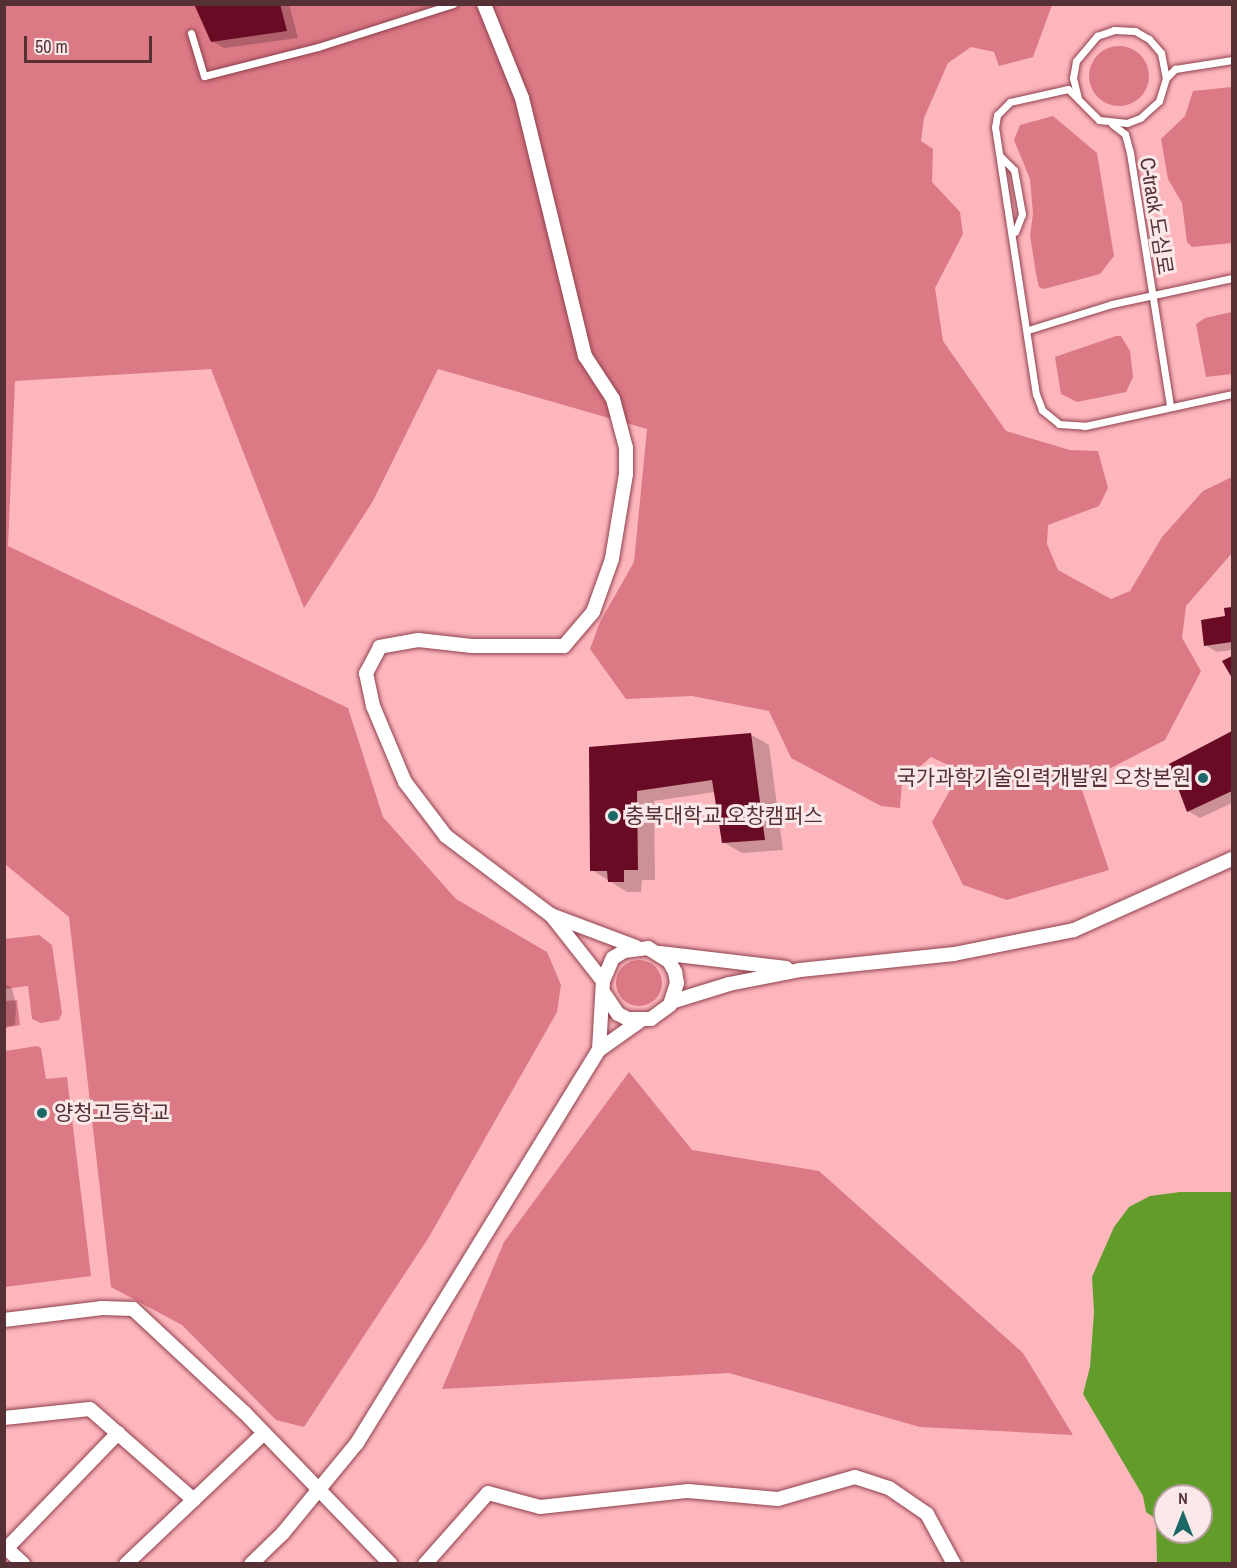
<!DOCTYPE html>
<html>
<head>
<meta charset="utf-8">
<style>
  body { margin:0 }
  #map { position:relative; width:1237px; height:1568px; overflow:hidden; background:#feb6bd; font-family:"Archivo Narrow","Noto Sans KR",sans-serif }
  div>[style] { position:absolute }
  .green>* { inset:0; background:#db7985 }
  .round { border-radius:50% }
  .water>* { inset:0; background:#629d2b }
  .shadow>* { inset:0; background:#0003 }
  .building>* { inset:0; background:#690b24 }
  .roads { filter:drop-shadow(0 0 2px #8f414c) drop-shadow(0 0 2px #8f414c) }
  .lane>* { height:7px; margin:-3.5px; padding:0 3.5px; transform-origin:3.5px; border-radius:3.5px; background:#fff }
  .street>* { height:14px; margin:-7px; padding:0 7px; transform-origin:7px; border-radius:7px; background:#fff }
  .dots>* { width:16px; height:16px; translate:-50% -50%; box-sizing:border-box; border:3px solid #fbe8e9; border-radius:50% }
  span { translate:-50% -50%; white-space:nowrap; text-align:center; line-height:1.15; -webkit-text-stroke:6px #fbe8e9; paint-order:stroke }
  .street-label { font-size:21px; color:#553135 }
  .poi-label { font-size:21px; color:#553135 }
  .right { translate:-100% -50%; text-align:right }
  .left { translate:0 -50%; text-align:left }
  .frame { position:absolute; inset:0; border:6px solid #553135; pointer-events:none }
  .north { position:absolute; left:1153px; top:1484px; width:60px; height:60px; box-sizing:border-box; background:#fbe8e9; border:2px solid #b99fa1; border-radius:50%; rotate:0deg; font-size:16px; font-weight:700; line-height:24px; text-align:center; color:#553135 }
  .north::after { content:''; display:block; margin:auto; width:21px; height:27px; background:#1b6867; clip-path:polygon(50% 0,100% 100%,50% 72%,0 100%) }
  .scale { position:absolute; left:24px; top:36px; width:128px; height:27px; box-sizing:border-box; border:3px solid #553135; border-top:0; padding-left:8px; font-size:18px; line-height:21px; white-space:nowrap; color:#553135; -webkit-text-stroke:4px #fbe8e9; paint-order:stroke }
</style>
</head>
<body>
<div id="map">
  <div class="green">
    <div style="clip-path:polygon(4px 5px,1052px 5px,1033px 57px,999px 66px,994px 52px,971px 47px,948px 63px,924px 118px,921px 141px,933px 149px,932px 182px,960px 212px,963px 234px,935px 288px,943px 341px,1006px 431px,1070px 450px,1098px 451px,1108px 488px,1099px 506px,1048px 525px,1047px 544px,1058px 570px,1111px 599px,1130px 591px,1162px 537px,1203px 491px,1232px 477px,1232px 553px,1186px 606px,1182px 638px,1201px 671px,1165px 740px,1080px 784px,1109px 870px,1007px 900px,963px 885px,932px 822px,961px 771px,931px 757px,902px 782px,900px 808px,881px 806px,791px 758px,769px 711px,692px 696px,626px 699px,590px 649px,600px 622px,634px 562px,647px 429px,438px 369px,373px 501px,304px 608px,211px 369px,15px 381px,8px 546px,348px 708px,383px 817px,456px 899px,547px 952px,561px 985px,557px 1012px,429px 1237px,304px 1427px,276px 1420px,182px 1325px,111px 1287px,69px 917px,5px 864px)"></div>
    <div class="round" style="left:1089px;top:46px;width:60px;height:60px"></div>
    <div style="clip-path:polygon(1232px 87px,1232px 243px,1192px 247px,1187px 242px,1182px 203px,1168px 179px,1161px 139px,1185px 116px,1193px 91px)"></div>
    <div style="clip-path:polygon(1053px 116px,1097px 153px,1114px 256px,1100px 274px,1044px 289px,1039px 287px,1036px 274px,1030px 235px,1033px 214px,1030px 179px,1014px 140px,1020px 125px)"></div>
    <div style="clip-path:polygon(1232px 312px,1232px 374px,1206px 377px,1196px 324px,1205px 318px)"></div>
    <div style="clip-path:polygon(1116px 336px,1121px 336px,1130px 351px,1133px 377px,1126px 392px,1077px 402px,1061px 394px,1055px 357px)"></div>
    <div style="clip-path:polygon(39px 935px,52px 945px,62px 1013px,59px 1020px,41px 1023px,32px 1019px,28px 986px,4px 989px,5px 939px)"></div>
    <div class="round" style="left:616px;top:960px;width:46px;height:46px"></div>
    <div style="clip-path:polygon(17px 1000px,20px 1025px,5px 1028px,5px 1001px)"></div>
    <div style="clip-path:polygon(37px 1046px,41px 1048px,46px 1079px,67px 1077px,91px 1276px,5px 1287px,5px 1051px)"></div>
    <div style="clip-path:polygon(629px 1072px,692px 1150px,819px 1171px,1023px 1353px,1073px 1435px,920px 1427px,729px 1373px,442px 1389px,504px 1242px)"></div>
  </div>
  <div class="water">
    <div style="clip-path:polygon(evenodd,1180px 1192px,1232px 1192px,1232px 1563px,1157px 1563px,1156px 1519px,1146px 1512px,1143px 1496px,1083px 1394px,1090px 1367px,1094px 1312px,1092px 1277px,1114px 1227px,1129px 1207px,1150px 1196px,1180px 1192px,1165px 1496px,1201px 1496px,1201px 1532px,1165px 1532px,1165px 1496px)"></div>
  </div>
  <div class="shadow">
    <div style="clip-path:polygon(195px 4px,289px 4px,298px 38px,224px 48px,212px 41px)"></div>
    <div style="clip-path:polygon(1232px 608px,1232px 650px,1217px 652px,1205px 645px,1227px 617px,1226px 609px)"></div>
    <div style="clip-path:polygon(1232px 733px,1232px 803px,1200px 818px,1188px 811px,1171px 765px)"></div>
    <div style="clip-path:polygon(750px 734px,769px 745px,783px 850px,742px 853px,723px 842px,715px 792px,654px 801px,655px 880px,642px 880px,641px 892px,627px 892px,592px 870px,591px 748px)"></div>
    <div style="clip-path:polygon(4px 984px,12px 988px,16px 1005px,15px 1025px,4px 1027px)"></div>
  </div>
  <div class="building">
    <div style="clip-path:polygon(194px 4px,280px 4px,287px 31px,211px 42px)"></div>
    <div style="clip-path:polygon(1232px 607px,1232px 642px,1204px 646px,1201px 620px,1225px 616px,1224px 608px)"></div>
    <div style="clip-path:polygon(1232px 656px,1232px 678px,1222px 661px)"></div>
    <div style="clip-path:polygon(1232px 731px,1232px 791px,1187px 812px,1169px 764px)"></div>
    <div style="clip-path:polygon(751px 733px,765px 840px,722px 843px,712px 780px,637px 791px,638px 870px,624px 870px,624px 882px,608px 882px,607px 871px,590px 871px,589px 747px)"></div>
  </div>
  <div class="roads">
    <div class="lane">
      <div style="left:191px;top:33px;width:45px;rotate:73.2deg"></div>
      <div style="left:204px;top:76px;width:118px;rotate:-14.3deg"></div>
      <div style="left:318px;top:47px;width:142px;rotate:-17.7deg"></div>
      <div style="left:1166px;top:78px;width:13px;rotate:-45deg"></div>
      <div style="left:1175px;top:69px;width:58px;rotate:-9deg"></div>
      <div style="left:1078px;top:98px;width:21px;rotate:-104deg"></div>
      <div style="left:1073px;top:78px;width:17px;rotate:-80deg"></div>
      <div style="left:1076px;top:61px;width:33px;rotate:-50deg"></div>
      <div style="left:1097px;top:36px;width:18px;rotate:-19deg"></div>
      <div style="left:1114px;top:30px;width:21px;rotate:3deg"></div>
      <div style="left:1135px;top:31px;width:16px;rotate:30deg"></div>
      <div style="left:1149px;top:39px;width:18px;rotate:49deg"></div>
      <div style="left:1161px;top:53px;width:25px;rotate:79deg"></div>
      <div style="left:1166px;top:78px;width:24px;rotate:107deg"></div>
      <div style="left:1159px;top:101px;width:25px;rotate:138deg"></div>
      <div style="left:1140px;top:118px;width:14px;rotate:159deg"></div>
      <div style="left:1127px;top:123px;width:28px;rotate:-174deg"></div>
      <div style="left:1099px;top:120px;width:44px;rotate:-135deg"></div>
      <div style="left:1068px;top:89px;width:59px;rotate:167.4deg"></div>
      <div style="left:1010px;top:102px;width:18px;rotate:135deg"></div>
      <div style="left:997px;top:115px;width:12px;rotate:99deg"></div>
      <div style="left:995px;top:127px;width:270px;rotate:81.3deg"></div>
      <div style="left:1036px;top:394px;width:17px;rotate:69deg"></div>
      <div style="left:1042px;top:410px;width:22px;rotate:39deg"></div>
      <div style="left:1059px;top:424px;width:26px;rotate:4deg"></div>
      <div style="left:1085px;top:426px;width:150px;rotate:-12.3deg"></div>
      <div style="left:1112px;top:124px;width:16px;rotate:38deg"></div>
      <div style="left:1125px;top:134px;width:20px;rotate:75deg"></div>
      <div style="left:1130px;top:153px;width:255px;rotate:81deg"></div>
      <div style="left:1001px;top:157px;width:18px;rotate:45deg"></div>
      <div style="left:1014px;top:170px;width:45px;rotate:79.7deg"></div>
      <div style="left:1022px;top:214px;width:19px;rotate:111deg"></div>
      <div style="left:1028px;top:330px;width:88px;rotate:-17.2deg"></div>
      <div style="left:1112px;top:304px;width:123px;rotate:-12.2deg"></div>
    </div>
    <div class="street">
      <div style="left:484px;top:4px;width:101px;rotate:68deg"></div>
      <div style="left:522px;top:98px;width:266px;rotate:76.3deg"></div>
      <div style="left:585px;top:356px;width:51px;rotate:56.9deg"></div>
      <div style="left:613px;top:399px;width:51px;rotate:75.1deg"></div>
      <div style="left:626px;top:448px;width:26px;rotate:90deg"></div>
      <div style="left:626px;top:474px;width:86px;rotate:99.4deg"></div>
      <div style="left:612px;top:559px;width:56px;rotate:109.7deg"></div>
      <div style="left:593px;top:612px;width:45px;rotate:130.5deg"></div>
      <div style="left:564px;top:646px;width:92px;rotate:180deg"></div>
      <div style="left:472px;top:646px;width:54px;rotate:-173.7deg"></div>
      <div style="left:418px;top:640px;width:39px;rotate:170deg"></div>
      <div style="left:380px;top:647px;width:30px;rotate:118deg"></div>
      <div style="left:366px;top:673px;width:34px;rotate:78deg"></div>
      <div style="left:373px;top:706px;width:82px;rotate:67.2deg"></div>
      <div style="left:405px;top:782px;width:68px;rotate:52.8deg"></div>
      <div style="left:446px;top:836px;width:131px;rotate:37deg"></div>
      <div style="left:551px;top:915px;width:84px;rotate:51.8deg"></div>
      <div style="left:551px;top:915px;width:91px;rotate:20.6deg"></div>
      <div style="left:660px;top:953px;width:127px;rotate:6.8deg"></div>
      <div style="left:671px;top:1002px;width:61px;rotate:-17.2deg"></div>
      <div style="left:729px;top:984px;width:72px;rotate:-11.2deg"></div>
      <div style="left:800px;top:970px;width:155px;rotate:-5.9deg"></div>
      <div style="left:954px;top:954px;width:122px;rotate:-11.3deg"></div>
      <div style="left:1074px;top:930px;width:173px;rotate:-24.2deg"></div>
      <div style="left:599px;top:1050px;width:69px;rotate:-86.7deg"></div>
      <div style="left:603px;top:981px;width:25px;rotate:-67deg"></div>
      <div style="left:613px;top:958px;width:13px;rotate:-32deg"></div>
      <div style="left:624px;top:951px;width:24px;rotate:-7deg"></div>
      <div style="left:648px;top:948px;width:25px;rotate:32deg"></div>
      <div style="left:669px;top:961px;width:13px;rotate:61deg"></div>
      <div style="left:675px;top:972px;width:11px;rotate:80deg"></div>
      <div style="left:677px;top:983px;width:23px;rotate:108deg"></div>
      <div style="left:670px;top:1005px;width:24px;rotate:144deg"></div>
      <div style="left:651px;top:1019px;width:23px;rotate:180deg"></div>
      <div style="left:628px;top:1019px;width:11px;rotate:-153deg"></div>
      <div style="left:618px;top:1014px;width:23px;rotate:-124deg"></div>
      <div style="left:4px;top:1320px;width:99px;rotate:-7deg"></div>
      <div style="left:102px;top:1308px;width:31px;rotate:2deg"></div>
      <div style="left:133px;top:1309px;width:151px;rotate:42.9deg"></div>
      <div style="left:244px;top:1412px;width:211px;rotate:46deg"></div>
      <div style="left:4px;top:1418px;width:86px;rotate:-6deg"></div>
      <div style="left:90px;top:1409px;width:138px;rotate:41.2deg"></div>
      <div style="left:4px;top:1546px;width:26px;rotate:43deg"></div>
      <div style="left:7px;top:1548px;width:160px;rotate:-46deg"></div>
      <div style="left:126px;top:1564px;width:190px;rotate:-43.5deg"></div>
      <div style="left:251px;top:1564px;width:45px;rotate:-44.1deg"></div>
      <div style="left:283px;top:1533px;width:117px;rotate:-50.6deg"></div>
      <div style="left:357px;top:1443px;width:462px;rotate:-58.4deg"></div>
      <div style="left:599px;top:1050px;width:50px;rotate:-35.3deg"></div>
      <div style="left:425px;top:1564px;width:95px;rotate:-48.4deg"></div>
      <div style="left:488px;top:1493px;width:54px;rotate:15.1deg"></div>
      <div style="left:540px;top:1507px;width:149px;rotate:-6.2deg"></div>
      <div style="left:688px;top:1491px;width:90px;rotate:5.1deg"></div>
      <div style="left:778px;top:1499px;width:80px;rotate:-15.9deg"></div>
      <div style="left:855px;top:1477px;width:36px;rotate:18deg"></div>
      <div style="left:889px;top:1488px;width:46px;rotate:34.4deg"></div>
      <div style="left:927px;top:1514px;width:57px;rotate:61.6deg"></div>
    </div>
  </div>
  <div class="dots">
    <div style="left:1203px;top:778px;background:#1b6867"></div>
    <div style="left:613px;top:816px;background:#1b6867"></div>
    <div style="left:42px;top:1113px;background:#1b6867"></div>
  </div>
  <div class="street-label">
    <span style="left:1156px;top:216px;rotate:81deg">C-track 도심로</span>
  </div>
  <div class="poi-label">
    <span class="right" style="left:1191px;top:778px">국가과학기술인력개발원 오창본원</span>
    <span class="left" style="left:625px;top:816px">충북대학교 오창캠퍼스</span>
    <span class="left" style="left:54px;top:1113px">양청고등학교</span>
  </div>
  <div class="frame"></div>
  <div class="north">N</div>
  <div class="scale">50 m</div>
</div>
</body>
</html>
